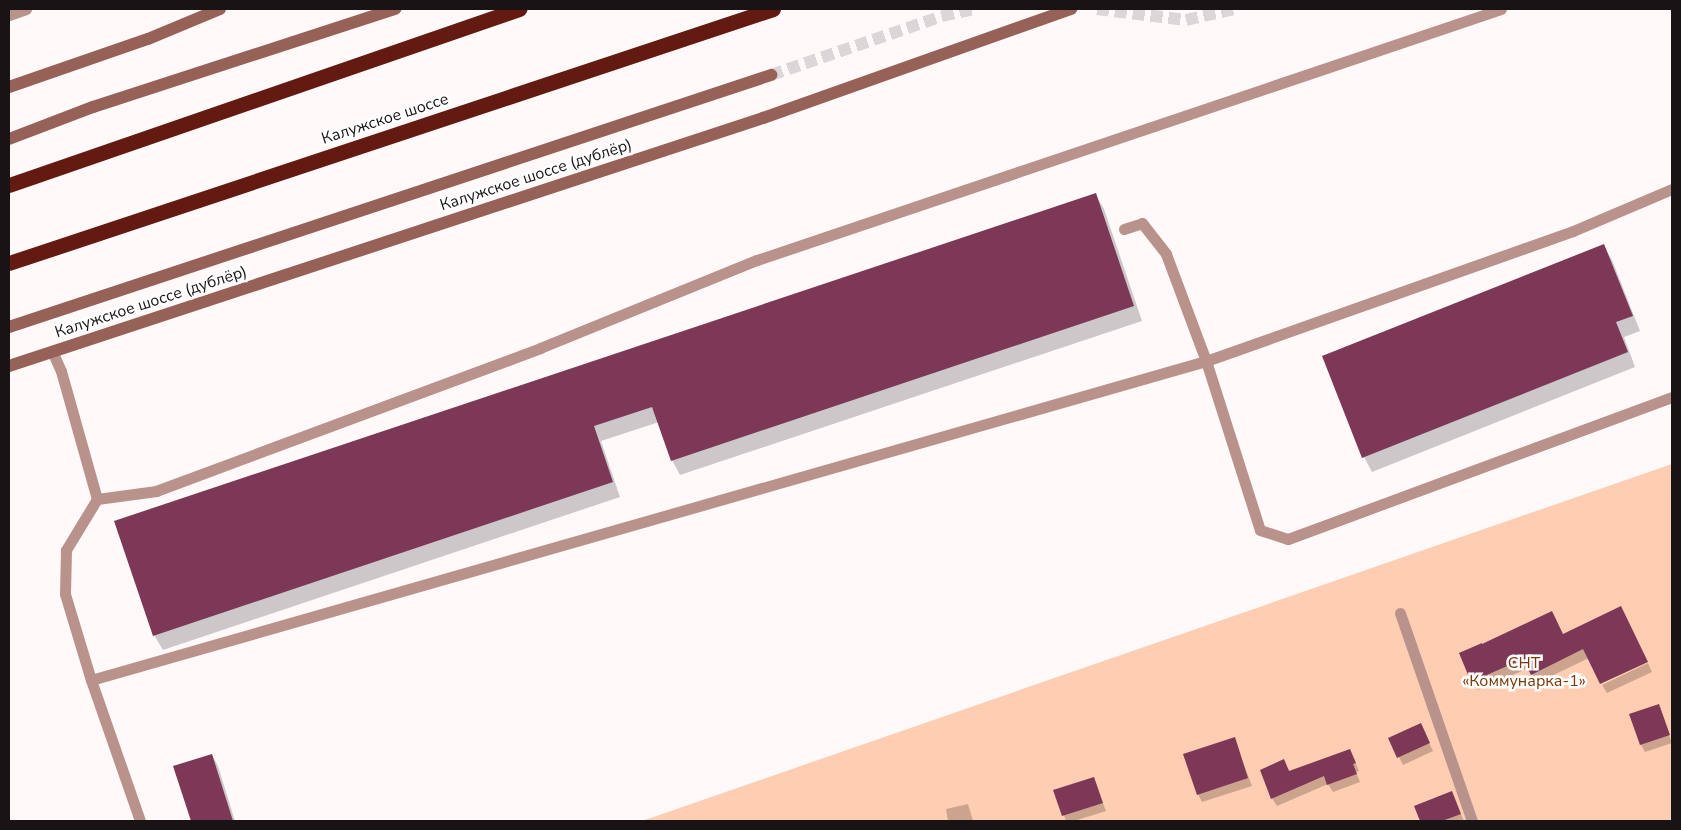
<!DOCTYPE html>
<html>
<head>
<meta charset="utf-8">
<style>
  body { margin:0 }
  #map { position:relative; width:1681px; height:830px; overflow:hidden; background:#fff9fa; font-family:"Nunito Sans",sans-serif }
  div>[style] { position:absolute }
  .green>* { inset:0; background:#ffcdb2 }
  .shadow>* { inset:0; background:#0003 }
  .building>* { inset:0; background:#7d3757 }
  .secondary-tunnel>* { height:12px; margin-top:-6px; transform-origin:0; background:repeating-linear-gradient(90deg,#dcd6d8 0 12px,transparent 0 18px) }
  .lane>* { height:11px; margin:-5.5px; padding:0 5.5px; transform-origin:5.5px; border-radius:5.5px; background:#b9938b }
  .secondary>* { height:12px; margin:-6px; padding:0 6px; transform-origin:6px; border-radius:6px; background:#966157 }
  .highway>* { height:15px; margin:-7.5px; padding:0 7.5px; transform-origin:7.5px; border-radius:7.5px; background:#631b11 }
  span { translate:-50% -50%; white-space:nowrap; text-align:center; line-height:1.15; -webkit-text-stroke:5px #fff; paint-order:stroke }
  .street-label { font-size:16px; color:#181314 }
  .park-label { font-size:16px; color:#7a3806 }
  .frame { position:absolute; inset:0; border:10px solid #181314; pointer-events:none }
</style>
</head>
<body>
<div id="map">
  <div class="green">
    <div style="clip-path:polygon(1672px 464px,1672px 821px,642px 821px)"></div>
  </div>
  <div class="shadow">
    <div style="clip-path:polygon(1095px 194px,1104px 209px,1142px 321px,680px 475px,672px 460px,659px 422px,601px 441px,620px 497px,163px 650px,154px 635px,116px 522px)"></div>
    <div style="clip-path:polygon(1603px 245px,1612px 260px,1640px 331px,1624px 337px,1635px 367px,1372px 472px,1364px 457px)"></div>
    <div style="clip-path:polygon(1621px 608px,1589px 658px,1537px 683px,1529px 668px,1478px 690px,1472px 681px)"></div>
    <div style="clip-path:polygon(1648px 663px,1652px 672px,1607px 693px,1602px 685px)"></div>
    <div style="clip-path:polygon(1658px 706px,1672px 743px,1645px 752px,1641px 745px)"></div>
    <div style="clip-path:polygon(1424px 732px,1433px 751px,1403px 765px,1390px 739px)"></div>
    <div style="clip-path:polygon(1234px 739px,1252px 786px,1202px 802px,1198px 794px)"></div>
    <div style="clip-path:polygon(1350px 750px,1359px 771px,1356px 772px,1360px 782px,1333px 792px,1328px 784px,1277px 806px,1272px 798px,1284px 761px,1290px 772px)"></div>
    <div style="clip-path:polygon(212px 755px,218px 766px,235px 821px,192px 821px,175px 767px)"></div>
    <div style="clip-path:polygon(1093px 779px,1106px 811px,1074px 821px,1066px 821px,1055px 791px)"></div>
    <div style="clip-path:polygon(1451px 792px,1464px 821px,1421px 821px,1415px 806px)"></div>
    <div style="clip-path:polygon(968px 804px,973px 821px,948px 821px,946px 809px)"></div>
  </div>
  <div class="building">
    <div style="clip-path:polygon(1096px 193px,1134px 306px,671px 461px,652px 407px,594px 426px,613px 482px,153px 636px,114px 521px)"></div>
    <div style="clip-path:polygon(1604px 244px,1633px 316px,1616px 322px,1628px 352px,1362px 458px,1322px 356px)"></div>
    <div style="clip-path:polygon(1621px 606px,1648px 662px,1600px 684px,1583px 649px,1531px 675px,1523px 659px,1471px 682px,1459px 653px,1482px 643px,1482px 644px,1552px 611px,1563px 634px)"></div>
    <div style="clip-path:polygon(1659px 704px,1670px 735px,1640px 745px,1629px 714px)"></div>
    <div style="clip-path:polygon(1421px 723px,1430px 743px,1397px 758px,1388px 738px)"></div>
    <div style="clip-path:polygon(1235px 737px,1248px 778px,1197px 795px,1183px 754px)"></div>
    <div style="clip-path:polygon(1350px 749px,1356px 763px,1353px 764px,1357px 774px,1327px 785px,1324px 776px,1271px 799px,1260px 770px,1284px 759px,1289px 771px)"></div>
    <div style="clip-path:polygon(212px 754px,233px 821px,191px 821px,173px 766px)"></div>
    <div style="clip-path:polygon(1094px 777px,1103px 803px,1062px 816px,1053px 790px)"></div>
    <div style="clip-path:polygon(1452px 791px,1461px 814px,1442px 821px,1420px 821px,1414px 806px)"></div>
  </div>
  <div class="secondary-tunnel">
    <div style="left:1097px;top:9px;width:90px;rotate:7deg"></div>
    <div style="left:1186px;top:20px;width:49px;rotate:-12.9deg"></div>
    <div style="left:771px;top:75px;width:181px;rotate:-19deg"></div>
    <div style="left:942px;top:16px;width:34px;rotate:-12deg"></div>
  </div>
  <div class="lane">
    <div style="left:9px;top:15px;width:18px;rotate:-19deg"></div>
    <div style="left:1124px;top:229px;width:19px;rotate:-18deg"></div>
    <div style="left:1142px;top:223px;width:39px;rotate:52deg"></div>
    <div style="left:1166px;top:254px;width:114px;rotate:69.5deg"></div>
    <div style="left:1206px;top:361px;width:177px;rotate:72.3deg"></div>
    <div style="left:1260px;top:530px;width:29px;rotate:18deg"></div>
    <div style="left:1288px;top:539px;width:409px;rotate:-20.3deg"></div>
    <div style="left:52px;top:351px;width:22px;rotate:66deg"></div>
    <div style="left:61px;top:371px;width:133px;rotate:74.3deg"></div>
    <div style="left:97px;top:499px;width:60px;rotate:121.3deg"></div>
    <div style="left:66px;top:550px;width:44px;rotate:91.3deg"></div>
    <div style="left:65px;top:594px;width:90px;rotate:73.2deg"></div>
    <div style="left:91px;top:680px;width:149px;rotate:70.8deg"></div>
    <div style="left:97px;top:499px;width:60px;rotate:-7.7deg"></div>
    <div style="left:156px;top:491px;width:410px;rotate:-20.4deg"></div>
    <div style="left:540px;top:348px;width:234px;rotate:-22.1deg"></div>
    <div style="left:757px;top:260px;width:785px;rotate:-18.64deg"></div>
    <div style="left:1400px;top:613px;width:220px;rotate:70.9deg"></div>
    <div style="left:91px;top:680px;width:1160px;rotate:-15.97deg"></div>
    <div style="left:1206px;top:361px;width:389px;rotate:-19.5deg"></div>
    <div style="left:1573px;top:231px;width:108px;rotate:-23deg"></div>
  </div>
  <div class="secondary">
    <div style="left:9px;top:87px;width:147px;rotate:-19.1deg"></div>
    <div style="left:148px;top:39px;width:78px;rotate:-22.6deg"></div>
    <div style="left:9px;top:139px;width:90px;rotate:-20.9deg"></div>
    <div style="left:93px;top:107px;width:318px;rotate:-18deg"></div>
    <div style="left:9px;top:327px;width:803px;rotate:-18.3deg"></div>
    <div style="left:9px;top:366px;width:794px;rotate:-18.21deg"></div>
    <div style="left:763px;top:118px;width:327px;rotate:-19.5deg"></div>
  </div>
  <div class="highway">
    <div style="left:9px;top:185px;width:540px;rotate:-19.04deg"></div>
    <div style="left:9px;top:263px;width:805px;rotate:-18.39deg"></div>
  </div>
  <div class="street-label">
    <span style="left:385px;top:119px;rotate:-18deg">Калужское шоссе</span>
    <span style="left:536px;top:175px;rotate:-18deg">Калужское шоссе (дублёр)</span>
    <span style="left:151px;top:302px;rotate:-18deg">Калужское шоссе (дублёр)</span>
  </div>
  <div class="park-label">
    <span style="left:1524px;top:672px">СНТ<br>«Коммунарка-1»</span>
  </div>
  <div class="frame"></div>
</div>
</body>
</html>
